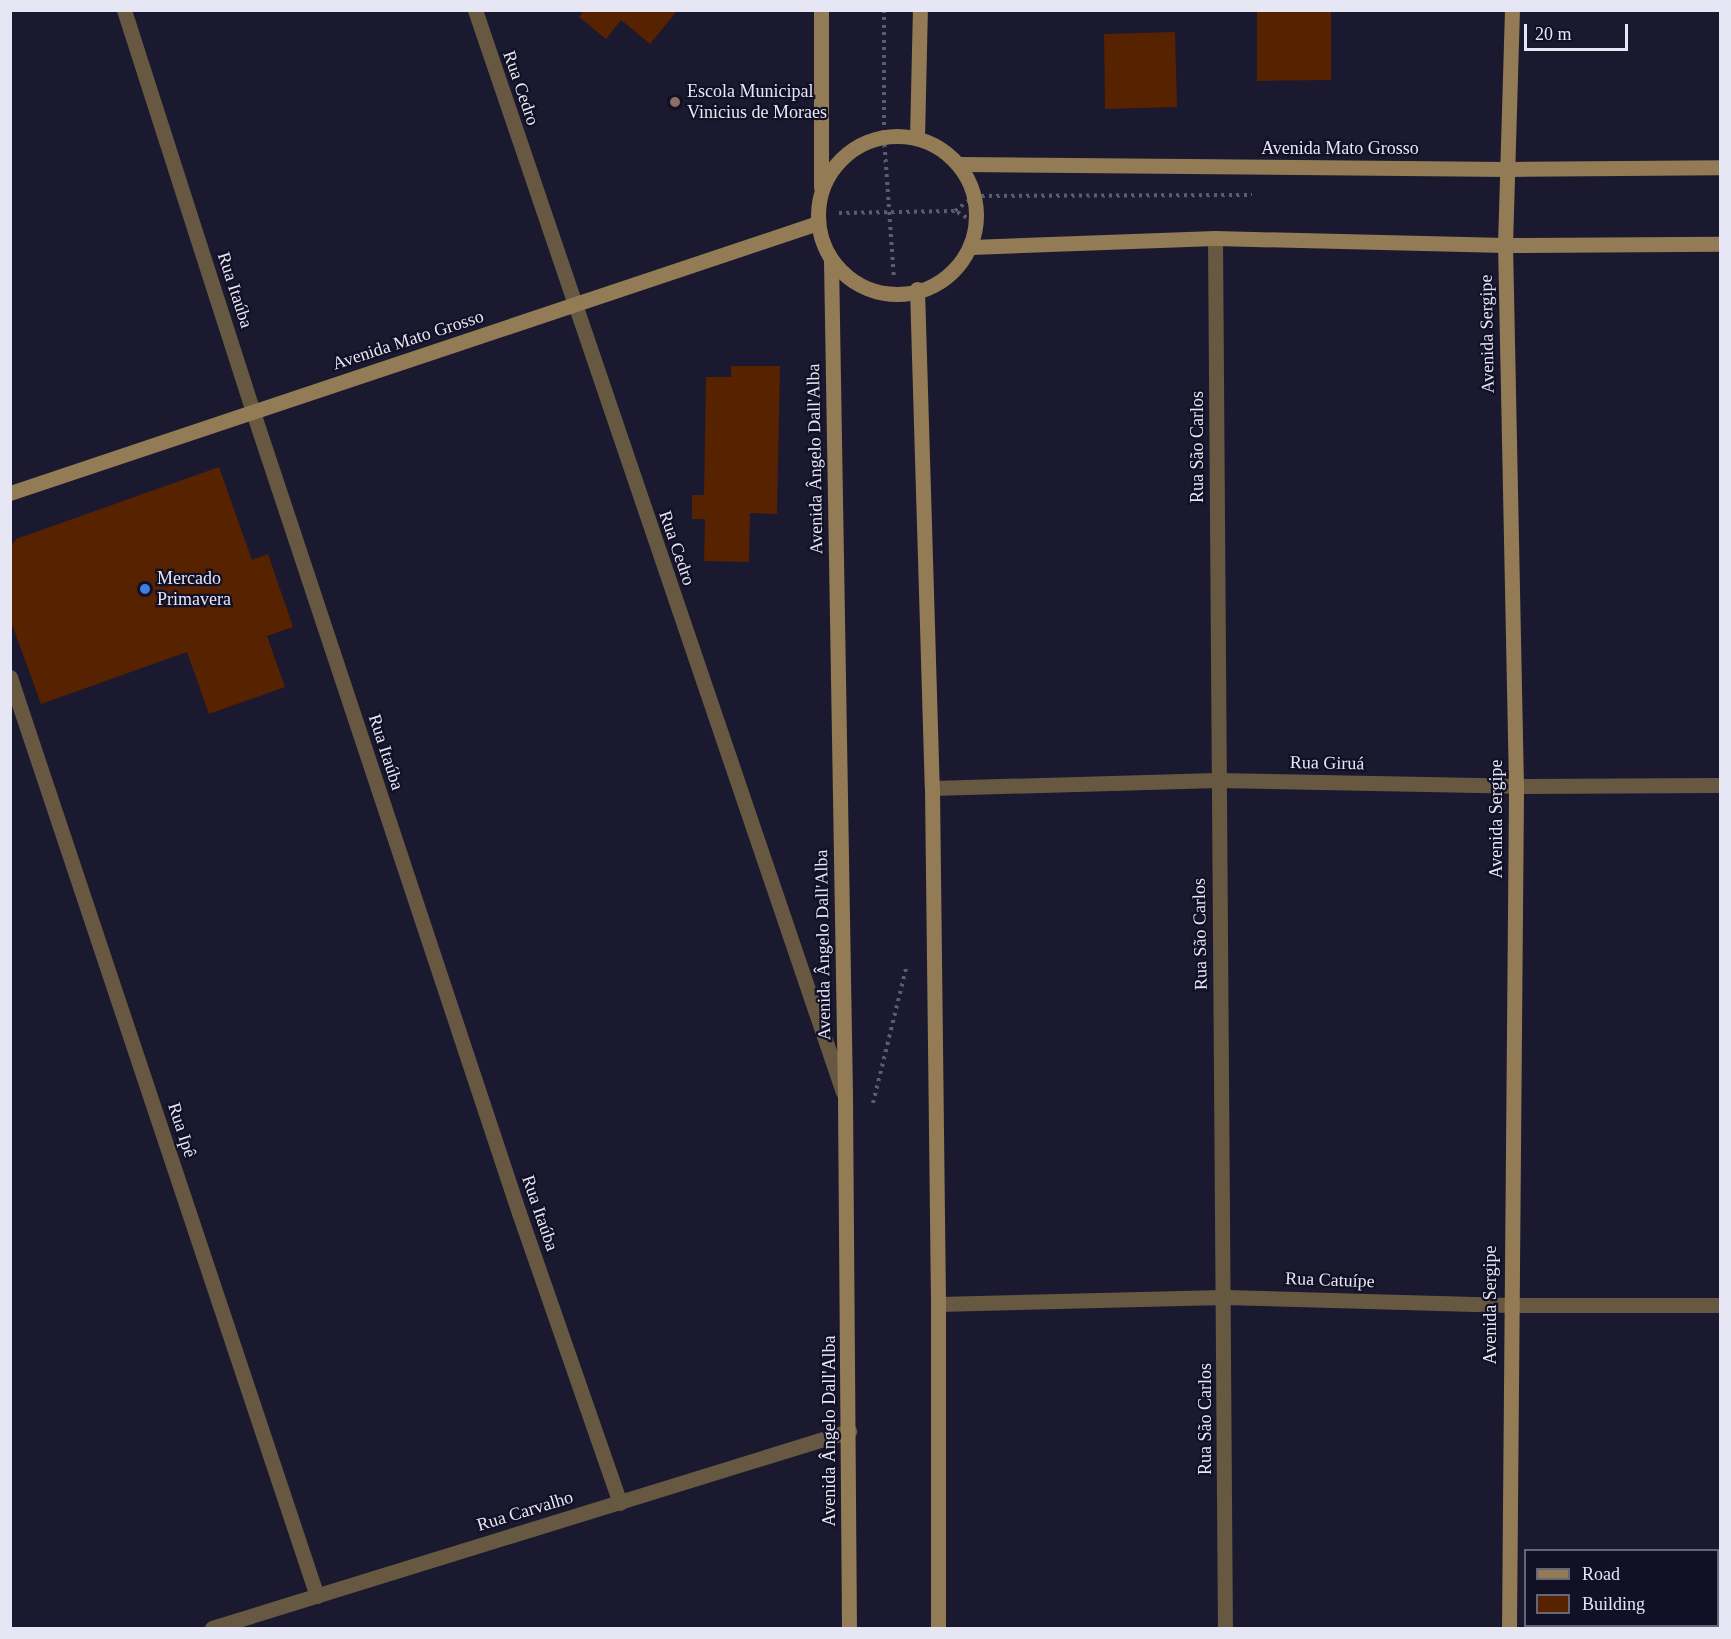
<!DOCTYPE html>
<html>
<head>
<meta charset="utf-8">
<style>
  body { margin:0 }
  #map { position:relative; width:1731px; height:1639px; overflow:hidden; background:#1a192f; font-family:"Times New Roman",serif }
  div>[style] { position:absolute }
  .building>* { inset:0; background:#562200 }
  .path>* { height:4px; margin-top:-2px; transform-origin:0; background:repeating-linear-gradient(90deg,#5c5b6f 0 3px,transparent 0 7.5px) }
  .street>* { height:15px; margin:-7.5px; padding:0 7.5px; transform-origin:7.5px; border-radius:7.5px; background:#675941 }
  .secondary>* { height:15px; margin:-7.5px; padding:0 7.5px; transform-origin:7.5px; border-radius:7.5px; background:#927b55 }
  .secondary>.ring { margin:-7.5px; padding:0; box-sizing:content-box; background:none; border:15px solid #927b55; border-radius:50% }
  .dots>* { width:16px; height:16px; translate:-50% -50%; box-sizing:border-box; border:3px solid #111025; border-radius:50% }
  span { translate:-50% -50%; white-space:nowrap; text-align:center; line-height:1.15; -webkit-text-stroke:4.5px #111025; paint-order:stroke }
  .street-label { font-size:18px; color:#e6e6f5 }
  .poi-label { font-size:18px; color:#e6e6f5 }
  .left { translate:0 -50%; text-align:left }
  .frame { position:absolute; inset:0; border:12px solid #e6e6f5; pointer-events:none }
  .legend { position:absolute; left:1524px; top:1549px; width:195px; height:78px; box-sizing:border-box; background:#111025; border:2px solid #666678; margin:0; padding:8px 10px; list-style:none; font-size:18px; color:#e6e6f5 }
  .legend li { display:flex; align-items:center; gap:12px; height:30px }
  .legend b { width:30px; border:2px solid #666678 }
  .scale { position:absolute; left:1524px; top:24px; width:104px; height:27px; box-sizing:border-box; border:3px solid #e6e6f5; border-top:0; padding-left:8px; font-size:18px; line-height:21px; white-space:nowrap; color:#e6e6f5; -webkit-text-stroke:4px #111025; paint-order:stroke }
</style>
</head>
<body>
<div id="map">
  <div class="building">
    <div style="clip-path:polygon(584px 10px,678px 10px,650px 44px,621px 20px,606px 39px,579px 17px)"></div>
    <div style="clip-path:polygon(1257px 10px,1331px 10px,1331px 80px,1257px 81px)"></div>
    <div style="clip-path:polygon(1175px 32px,1177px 107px,1105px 109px,1104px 34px)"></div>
    <div style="clip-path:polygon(731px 366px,780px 366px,777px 514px,750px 513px,749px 562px,704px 561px,705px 519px,692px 519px,692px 495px,704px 495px,706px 377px,731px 377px)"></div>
    <div style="clip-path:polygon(219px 467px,252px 560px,268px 554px,293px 627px,267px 636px,285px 687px,209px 714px,187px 652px,41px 704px,10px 619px,10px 548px,16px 539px)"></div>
  </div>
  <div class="path">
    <div style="left:884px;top:10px;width:127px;rotate:90deg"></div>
    <div style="left:884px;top:137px;width:142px;rotate:86deg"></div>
    <div style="left:839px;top:213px;width:116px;rotate:-1deg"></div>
    <div style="left:973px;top:221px;width:21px;rotate:-151deg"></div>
    <div style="left:955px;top:211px;width:24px;rotate:-38deg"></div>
    <div style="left:974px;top:196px;width:278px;rotate:-0.2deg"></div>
    <div style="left:873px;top:1103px;width:142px;rotate:-76.2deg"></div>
  </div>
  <div class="street">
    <div style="left:124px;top:10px;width:422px;rotate:72.2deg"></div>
    <div style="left:253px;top:412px;width:844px;rotate:71.63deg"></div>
    <div style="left:519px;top:1213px;width:307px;rotate:70.8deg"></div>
    <div style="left:475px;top:10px;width:1143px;rotate:71.22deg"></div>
    <div style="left:1215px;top:238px;width:1390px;rotate:89.59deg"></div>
    <div style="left:10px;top:677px;width:969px;rotate:71.53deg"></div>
    <div style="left:932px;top:788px;width:285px;rotate:-1.6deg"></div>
    <div style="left:1217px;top:780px;width:299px;rotate:1.1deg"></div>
    <div style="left:1516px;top:786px;width:204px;rotate:-0.3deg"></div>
    <div style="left:938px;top:1304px;width:286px;rotate:-1.4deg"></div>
    <div style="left:1224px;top:1297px;width:286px;rotate:1.6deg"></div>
    <div style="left:1510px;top:1305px;width:210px"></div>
    <div style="left:212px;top:1628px;width:667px;rotate:-17.18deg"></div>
  </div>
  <div class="secondary">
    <div class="ring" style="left:818px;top:136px;width:143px;height:143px"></div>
    <div style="left:917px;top:138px;width:128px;rotate:-88.7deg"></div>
    <div style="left:959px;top:164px;width:550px;rotate:0.52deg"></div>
    <div style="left:1509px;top:169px;width:211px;rotate:-0.5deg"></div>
    <div style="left:821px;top:187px;width:177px;rotate:-90deg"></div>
    <div style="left:971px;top:247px;width:244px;rotate:-2.1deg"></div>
    <div style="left:1215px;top:238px;width:290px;rotate:1.4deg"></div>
    <div style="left:1505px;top:245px;width:215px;rotate:-0.3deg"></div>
    <div style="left:831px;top:260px;width:838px;rotate:89.04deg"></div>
    <div style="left:845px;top:1098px;width:530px;rotate:89.57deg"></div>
    <div style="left:917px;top:289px;width:499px;rotate:88.3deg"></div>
    <div style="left:932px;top:788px;width:516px;rotate:89.33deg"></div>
    <div style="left:938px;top:1304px;width:324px;rotate:90deg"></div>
    <div style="left:10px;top:493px;width:852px;rotate:-18.48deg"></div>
    <div style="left:1509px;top:1628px;width:842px;rotate:-89.52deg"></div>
    <div style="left:1516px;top:786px;width:541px;rotate:-91.16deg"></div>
    <div style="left:1505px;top:245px;width:235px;rotate:-88.3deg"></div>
  </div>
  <div class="dots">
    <div style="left:675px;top:102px;background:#8d6e63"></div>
    <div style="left:145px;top:589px;background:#3f7fe0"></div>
  </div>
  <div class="street-label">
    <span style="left:521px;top:88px;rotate:71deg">Rua Cedro</span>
    <span style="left:1340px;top:148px">Avenida Mato Grosso</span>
    <span style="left:235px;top:290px;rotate:72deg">Rua Itaúba</span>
    <span style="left:1487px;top:334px;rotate:-91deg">Avenida Sergipe</span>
    <span style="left:408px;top:340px;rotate:-18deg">Avenida Mato Grosso</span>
    <span style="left:1197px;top:447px;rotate:-90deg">Rua São Carlos</span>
    <span style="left:815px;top:459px;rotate:-91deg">Avenida Ângelo Dall'Alba</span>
    <span style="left:677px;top:548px;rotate:71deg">Rua Cedro</span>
    <span style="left:386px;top:752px;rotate:72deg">Rua Itaúba</span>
    <span style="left:1327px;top:763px;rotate:1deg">Rua Giruá</span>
    <span style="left:1496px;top:819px;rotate:-90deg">Avenida Sergipe</span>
    <span style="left:1200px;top:934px;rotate:-91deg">Rua São Carlos</span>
    <span style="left:823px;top:945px;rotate:-91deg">Avenida Ângelo Dall'Alba</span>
    <span style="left:182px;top:1130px;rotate:72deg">Rua Ipê</span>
    <span style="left:540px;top:1213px;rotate:71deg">Rua Itaúba</span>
    <span style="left:1330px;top:1280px;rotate:2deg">Rua Catuípe</span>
    <span style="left:1490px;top:1305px;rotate:-90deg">Avenida Sergipe</span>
    <span style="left:1205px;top:1419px;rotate:-90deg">Rua São Carlos</span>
    <span style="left:829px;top:1431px;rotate:-90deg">Avenida Ângelo Dall'Alba</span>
    <span style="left:525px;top:1511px;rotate:-17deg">Rua Carvalho</span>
  </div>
  <div class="poi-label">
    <span class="left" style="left:687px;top:102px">Escola Municipal<br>Vinicius de Moraes</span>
    <span class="left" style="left:157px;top:589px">Mercado<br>Primavera</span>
  </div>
  <div class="frame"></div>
  <ul class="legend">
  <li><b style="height:8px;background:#927b55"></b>Road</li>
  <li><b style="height:16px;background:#562200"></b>Building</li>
  </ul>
  <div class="scale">20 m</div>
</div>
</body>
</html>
